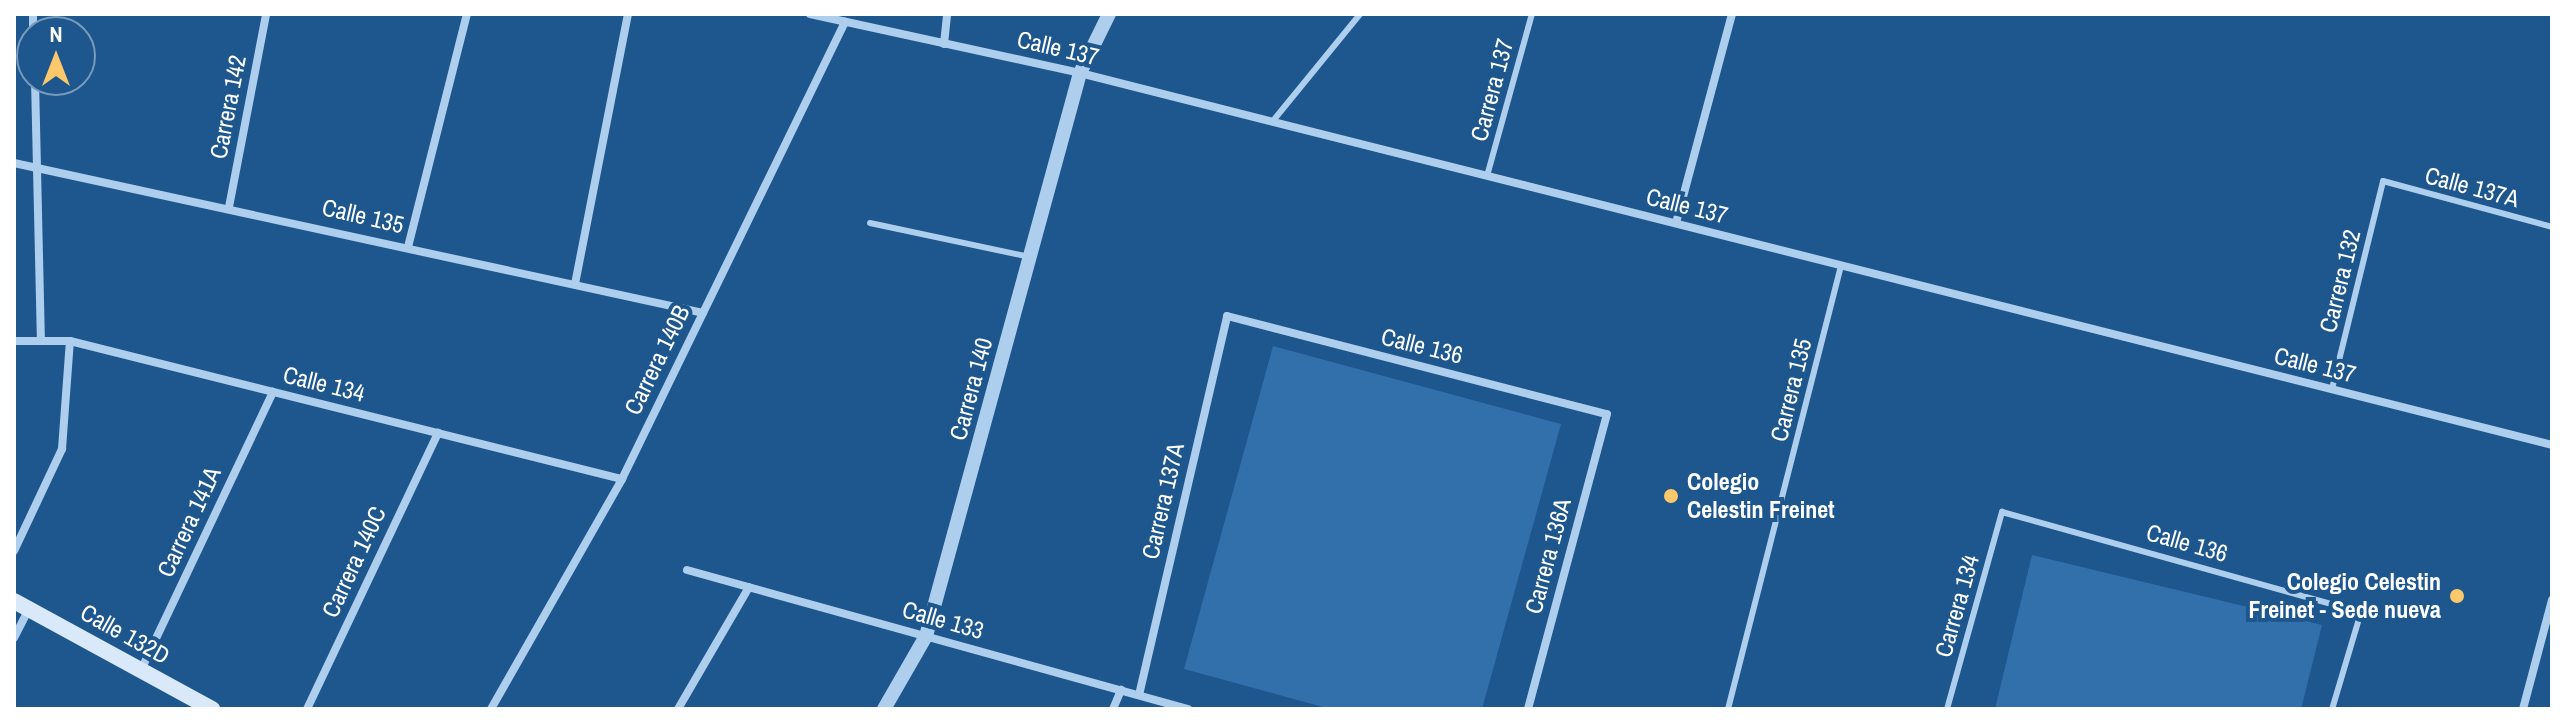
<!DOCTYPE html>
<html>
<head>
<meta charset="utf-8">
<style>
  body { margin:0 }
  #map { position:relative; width:2566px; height:723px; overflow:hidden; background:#1e568e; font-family:"Archivo Narrow",sans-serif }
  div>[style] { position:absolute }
  .green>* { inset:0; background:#3270ac }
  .service>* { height:6px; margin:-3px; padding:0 3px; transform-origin:3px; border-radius:3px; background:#adceed }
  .minor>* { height:8px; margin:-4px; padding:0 4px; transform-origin:4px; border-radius:4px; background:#adceed }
  .tertiary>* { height:14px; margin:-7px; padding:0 7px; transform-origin:7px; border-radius:7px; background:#adceed }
  .secondary>* { height:16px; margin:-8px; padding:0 8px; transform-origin:8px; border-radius:8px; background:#d9e9f9 }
  .dots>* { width:22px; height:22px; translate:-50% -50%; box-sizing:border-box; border:4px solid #1e568e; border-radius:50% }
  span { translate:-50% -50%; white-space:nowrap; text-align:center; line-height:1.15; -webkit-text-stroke:8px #1e568e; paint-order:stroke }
  .street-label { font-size:24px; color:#fff }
  .poi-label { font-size:24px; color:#fff; font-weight:700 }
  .left { translate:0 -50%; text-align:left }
  .right { translate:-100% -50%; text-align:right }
  .frame { position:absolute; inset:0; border:16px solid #fff; pointer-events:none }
  .north { position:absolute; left:16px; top:16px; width:80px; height:80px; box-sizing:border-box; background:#1e568e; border:2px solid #789abb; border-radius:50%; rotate:0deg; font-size:22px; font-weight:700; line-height:32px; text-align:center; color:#fff }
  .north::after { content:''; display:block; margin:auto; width:28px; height:36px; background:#fbc96c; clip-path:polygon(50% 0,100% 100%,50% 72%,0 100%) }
</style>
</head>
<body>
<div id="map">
  <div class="green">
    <div style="clip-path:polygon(1273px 346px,1561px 424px,1482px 709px,1330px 709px,1184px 669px)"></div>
    <div style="clip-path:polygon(2032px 555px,2322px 625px,2301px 709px,1995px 709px)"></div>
  </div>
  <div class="service">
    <div style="left:1272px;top:122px;width:139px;rotate:-50.8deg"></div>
    <div style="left:1487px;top:176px;width:168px;rotate:-74.5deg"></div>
    <div style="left:870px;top:223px;width:164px;rotate:12deg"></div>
    <div style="left:2332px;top:389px;width:214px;rotate:-76.2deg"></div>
    <div style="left:2383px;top:181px;width:175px;rotate:15.2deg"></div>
    <div style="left:1728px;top:709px;width:458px;rotate:-75.7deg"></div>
    <div style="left:1947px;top:709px;width:205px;rotate:-74.4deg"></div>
    <div style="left:2002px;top:512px;width:373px;rotate:15.6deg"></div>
    <div style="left:2361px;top:612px;width:101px;rotate:106.6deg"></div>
  </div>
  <div class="minor">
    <div style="left:33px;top:14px;width:18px;rotate:90deg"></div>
    <div style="left:810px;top:14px;width:276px;rotate:12.3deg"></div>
    <div style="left:1080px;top:73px;width:1518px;rotate:14.18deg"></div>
    <div style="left:944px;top:44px;width:30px;rotate:-84deg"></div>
    <div style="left:35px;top:80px;width:261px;rotate:88.7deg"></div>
    <div style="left:14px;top:163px;width:705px;rotate:12.28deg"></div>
    <div style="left:229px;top:207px;width:197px;rotate:-79.1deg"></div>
    <div style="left:1676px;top:223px;width:216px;rotate:-75deg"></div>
    <div style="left:408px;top:247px;width:240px;rotate:-75.8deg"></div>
    <div style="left:575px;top:284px;width:275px;rotate:-78.9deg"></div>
    <div style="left:14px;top:341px;width:56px"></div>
    <div style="left:70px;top:341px;width:569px;rotate:14.04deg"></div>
    <div style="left:14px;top:551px;width:113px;rotate:-64.8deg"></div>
    <div style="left:62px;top:449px;width:108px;rotate:-85.8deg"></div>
    <div style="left:687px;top:570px;width:520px;rotate:15.51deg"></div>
    <div style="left:14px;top:638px;width:33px;rotate:-63deg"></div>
    <div style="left:141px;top:670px;width:308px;rotate:-64.6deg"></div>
    <div style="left:1139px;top:695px;width:389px;rotate:-76.9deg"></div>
    <div style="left:1227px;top:316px;width:392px;rotate:14.5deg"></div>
    <div style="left:1607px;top:414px;width:305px;rotate:105deg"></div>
    <div style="left:307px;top:709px;width:306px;rotate:-64.6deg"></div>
    <div style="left:491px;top:709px;width:265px;rotate:-60.3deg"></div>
    <div style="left:622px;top:479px;width:509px;rotate:-63.99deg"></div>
    <div style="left:678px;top:709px;width:141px;rotate:-59.8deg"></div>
    <div style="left:1113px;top:709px;width:21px;rotate:-67deg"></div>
    <div style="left:2523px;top:709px;width:113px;rotate:-75.1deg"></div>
  </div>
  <div class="tertiary">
    <div style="left:884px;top:709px;width:84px;rotate:-60.1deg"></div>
    <div style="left:926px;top:636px;width:584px;rotate:-74.7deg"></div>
    <div style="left:1080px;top:73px;width:66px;rotate:-63.8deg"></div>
  </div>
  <div class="secondary">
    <div style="left:14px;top:601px;width:226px;rotate:28.6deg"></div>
  </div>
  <div class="dots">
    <div style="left:1671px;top:496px;background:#fbc96c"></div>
    <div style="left:2457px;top:596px;background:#fbc96c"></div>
  </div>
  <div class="street-label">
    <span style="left:1058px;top:48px;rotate:13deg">Calle 137</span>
    <span style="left:1492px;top:90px;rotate:-75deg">Carrera 137</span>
    <span style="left:228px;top:107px;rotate:-79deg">Carrera 142</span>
    <span style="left:2472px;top:187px;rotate:15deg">Calle 137A</span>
    <span style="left:1687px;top:206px;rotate:14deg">Calle 137</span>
    <span style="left:363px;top:216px;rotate:13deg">Calle 135</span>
    <span style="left:2340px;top:281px;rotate:-76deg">Carrera 132</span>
    <span style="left:1422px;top:346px;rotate:14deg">Calle 136</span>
    <span style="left:657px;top:360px;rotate:-64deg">Carrera 140B</span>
    <span style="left:2315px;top:365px;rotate:14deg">Calle 137</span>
    <span style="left:324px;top:384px;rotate:14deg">Calle 134</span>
    <span style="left:971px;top:389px;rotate:-75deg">Carrera 140</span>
    <span style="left:1791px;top:390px;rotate:-76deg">Carrera 135</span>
    <span style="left:1163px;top:501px;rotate:-77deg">Carrera 137A</span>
    <span style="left:189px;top:522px;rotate:-65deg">Carrera 141A</span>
    <span style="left:2187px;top:543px;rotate:16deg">Calle 136</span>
    <span style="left:1548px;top:556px;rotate:-75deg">Carrera 136A</span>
    <span style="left:354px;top:562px;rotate:-65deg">Carrera 140C</span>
    <span style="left:1957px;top:606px;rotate:-74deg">Carrera 134</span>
    <span style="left:943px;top:620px;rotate:16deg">Calle 133</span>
    <span style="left:125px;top:634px;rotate:29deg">Calle 132D</span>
  </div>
  <div class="poi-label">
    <span class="left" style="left:1687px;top:496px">Colegio<br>Celestin Freinet</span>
    <span class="right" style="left:2441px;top:596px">Colegio Celestin<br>Freinet - Sede nueva</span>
  </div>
  <div class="frame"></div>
  <div class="north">N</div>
</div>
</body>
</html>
